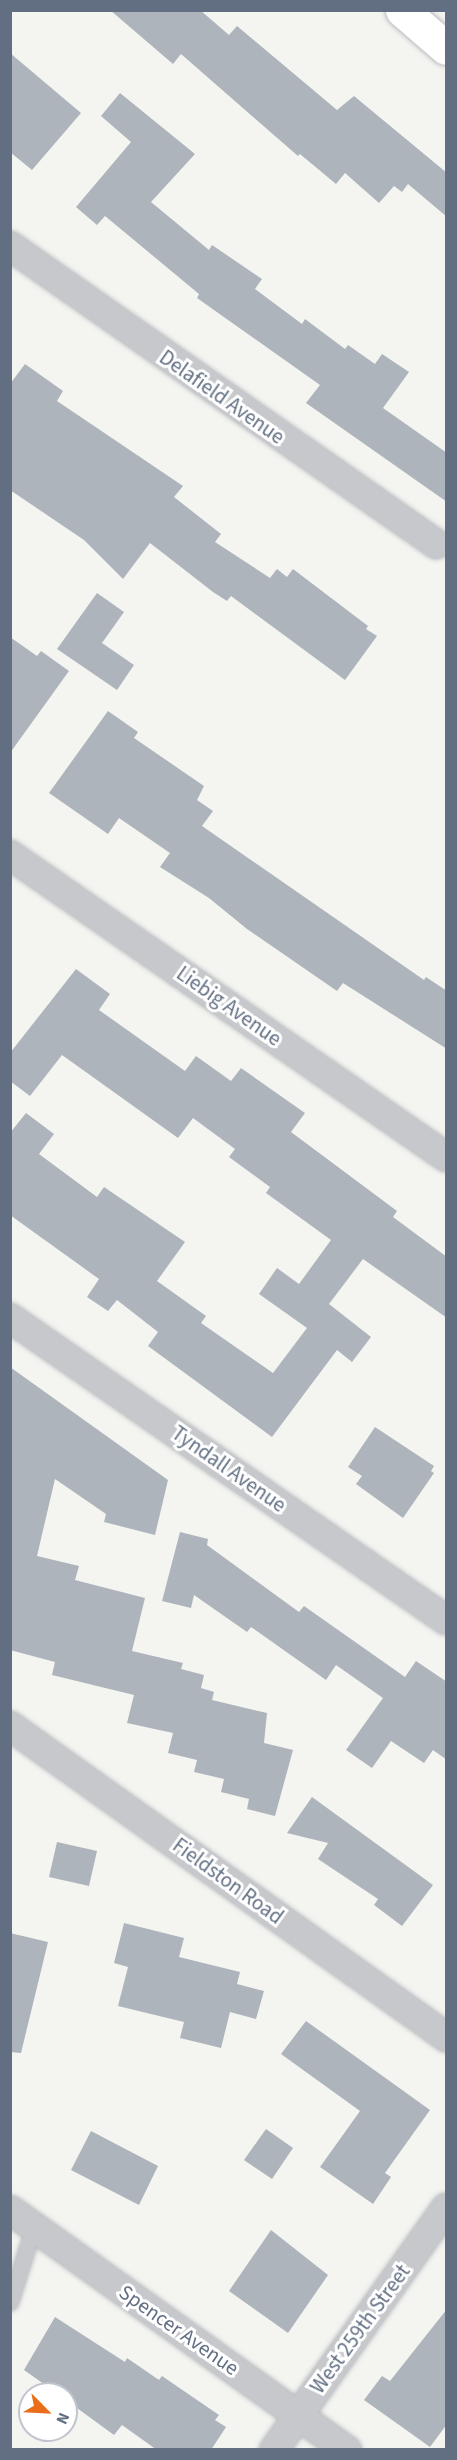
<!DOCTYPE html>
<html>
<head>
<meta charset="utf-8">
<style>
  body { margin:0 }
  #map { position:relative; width:457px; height:2460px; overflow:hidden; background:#f4f5f0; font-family:"Source Sans 3",sans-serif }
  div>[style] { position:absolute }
  .building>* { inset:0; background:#aeb4bb }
  .roads { filter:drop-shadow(0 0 2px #b8bbc0) drop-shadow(0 0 2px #b8bbc0) }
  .lane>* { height:15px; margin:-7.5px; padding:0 7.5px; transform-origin:7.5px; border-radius:7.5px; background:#c6c8cc }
  .street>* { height:28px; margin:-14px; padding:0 14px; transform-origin:14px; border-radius:14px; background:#c6c8cc }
  .secondary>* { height:33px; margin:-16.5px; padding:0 16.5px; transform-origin:16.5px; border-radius:16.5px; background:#fff }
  span { translate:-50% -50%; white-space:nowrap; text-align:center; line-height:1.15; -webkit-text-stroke:6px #fff; paint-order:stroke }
  .street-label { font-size:21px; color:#626f83 }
  .frame { position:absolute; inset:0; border:12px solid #626f83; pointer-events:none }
  .north { position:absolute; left:18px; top:2382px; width:60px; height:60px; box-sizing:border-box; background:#fff; border:2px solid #c0c5cd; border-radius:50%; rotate:114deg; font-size:16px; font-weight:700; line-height:24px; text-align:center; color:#626f83 }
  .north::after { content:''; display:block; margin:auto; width:21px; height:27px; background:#ea6e1a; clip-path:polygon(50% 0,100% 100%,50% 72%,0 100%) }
</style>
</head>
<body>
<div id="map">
  <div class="building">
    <div style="clip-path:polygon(110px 10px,200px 10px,229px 35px,237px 26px,337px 110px,354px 96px,447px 173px,447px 217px,408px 184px,402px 192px,394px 186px,379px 203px,345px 173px,336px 184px,300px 154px,298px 156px,181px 54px,173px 64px)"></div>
    <div style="clip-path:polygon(10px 53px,81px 113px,32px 170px,10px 152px)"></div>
    <div style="clip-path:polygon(120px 93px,195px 154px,151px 202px,209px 250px,212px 245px,262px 279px,255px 289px,302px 324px,305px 319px,345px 349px,348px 345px,375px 364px,382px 354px,409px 372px,383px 408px,447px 453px,447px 502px,306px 403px,320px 385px,197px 298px,199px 294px,105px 216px,97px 225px,76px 207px,131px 142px,101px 116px)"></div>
    <div style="clip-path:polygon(25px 364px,63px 391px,57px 401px,183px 486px,174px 497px,221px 534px,215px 542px,270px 578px,277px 569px,287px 577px,293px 569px,368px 626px,366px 629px,377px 636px,345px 680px,231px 596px,227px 601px,213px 592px,150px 543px,123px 579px,84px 540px,10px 490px,10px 384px)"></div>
    <div style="clip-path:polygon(97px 593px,124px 612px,102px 643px,134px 665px,117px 690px,57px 649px)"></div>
    <div style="clip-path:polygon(10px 637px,37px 656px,41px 651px,69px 671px,10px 753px)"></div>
    <div style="clip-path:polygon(108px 711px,138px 732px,134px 738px,204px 786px,197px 800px,213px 811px,202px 826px,424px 980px,426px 977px,447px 991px,447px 1049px,343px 983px,337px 991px,247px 929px,209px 898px,160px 867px,170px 853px,119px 818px,108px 834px,49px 793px)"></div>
    <div style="clip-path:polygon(76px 969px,110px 994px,99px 1010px,185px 1071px,196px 1056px,231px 1081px,241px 1068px,305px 1113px,291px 1132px,397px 1211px,393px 1217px,447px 1257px,447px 1318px,363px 1259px,329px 1304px,371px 1337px,352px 1362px,337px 1350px,272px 1437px,148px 1346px,158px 1332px,117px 1300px,108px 1311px,87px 1297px,99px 1279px,10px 1215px,10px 1133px,26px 1113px,54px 1134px,39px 1154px,97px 1197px,104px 1187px,185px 1242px,157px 1281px,206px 1316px,201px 1323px,273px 1373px,307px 1328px,259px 1294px,277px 1268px,299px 1284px,331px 1240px,266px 1193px,270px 1187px,229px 1157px,235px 1149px,193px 1118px,178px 1138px,62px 1055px,30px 1096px,10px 1081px,10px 1053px)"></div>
    <div style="clip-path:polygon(10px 1367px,168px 1480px,155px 1535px,104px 1522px,106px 1514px,55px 1479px,37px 1556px,79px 1566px,75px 1580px,145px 1598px,132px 1651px,183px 1663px,181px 1669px,204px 1675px,201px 1688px,214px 1692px,212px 1700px,267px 1713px,264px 1743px,293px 1750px,275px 1816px,247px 1809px,249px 1799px,221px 1792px,224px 1779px,194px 1772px,197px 1760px,168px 1753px,173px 1733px,127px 1723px,134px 1695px,52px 1675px,55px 1662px,10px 1650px)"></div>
    <div style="clip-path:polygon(375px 1427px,434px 1466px,431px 1471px,434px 1473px,403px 1518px,356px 1484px,362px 1476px,348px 1467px)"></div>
    <div style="clip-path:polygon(180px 1532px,208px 1539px,207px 1545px,299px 1612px,304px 1606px,405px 1677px,416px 1661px,447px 1682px,447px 1760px,433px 1750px,424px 1763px,391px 1741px,372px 1768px,346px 1750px,383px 1698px,336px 1665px,326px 1680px,251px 1627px,247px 1632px,194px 1595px,191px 1608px,162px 1601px)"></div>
    <div style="clip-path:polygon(312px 1797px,433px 1885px,402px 1926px,374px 1905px,378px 1899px,318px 1859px,328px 1843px,287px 1833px)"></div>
    <div style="clip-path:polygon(57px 1842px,97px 1851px,89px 1886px,49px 1877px)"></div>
    <div style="clip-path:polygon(124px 1923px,184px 1938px,179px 1957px,240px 1972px,237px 1984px,264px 1991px,256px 2019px,230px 2012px,221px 2048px,180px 2038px,184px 2022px,118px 2006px,128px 1967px,114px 1963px)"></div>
    <div style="clip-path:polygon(10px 1933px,48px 1942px,21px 2053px,10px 2052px)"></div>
    <div style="clip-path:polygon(306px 2021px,430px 2110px,385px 2173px,391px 2177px,373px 2204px,320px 2167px,360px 2111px,281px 2054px)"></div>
    <div style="clip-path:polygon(266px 2129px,293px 2148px,272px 2179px,244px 2160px)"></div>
    <div style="clip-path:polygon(91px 2131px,158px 2166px,139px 2205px,71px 2170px)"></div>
    <div style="clip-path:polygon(271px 2230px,328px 2275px,288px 2333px,229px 2291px)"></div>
    <div style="clip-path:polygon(447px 2309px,447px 2424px,430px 2447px,364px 2400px,382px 2376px,390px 2381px)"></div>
    <div style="clip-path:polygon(55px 2317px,125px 2362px,127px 2358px,159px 2380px,162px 2376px,219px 2415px,215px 2420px,226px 2427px,211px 2450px,157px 2450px,122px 2425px,114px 2435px,66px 2400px,66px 2394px,58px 2394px,24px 2370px)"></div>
  </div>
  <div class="roads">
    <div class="lane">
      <div style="left:10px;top:2302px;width:80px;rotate:-72.5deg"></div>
    </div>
    <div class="street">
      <div style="left:10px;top:246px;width:520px;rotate:34.97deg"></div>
      <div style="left:10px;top:855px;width:530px;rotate:34.71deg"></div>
      <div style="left:10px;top:1318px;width:530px;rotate:34.71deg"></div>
      <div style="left:10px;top:1726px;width:536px;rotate:35.5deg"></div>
      <div style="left:10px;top:2210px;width:414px;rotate:35.5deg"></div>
      <div style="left:274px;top:2450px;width:297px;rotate:-54.6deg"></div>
    </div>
    <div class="secondary">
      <div style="left:402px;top:10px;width:58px;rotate:40.8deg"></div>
    </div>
  </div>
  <div class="street-label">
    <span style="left:222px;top:397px;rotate:35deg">Delafield Avenue</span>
    <span style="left:229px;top:1006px;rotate:35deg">Liebig Avenue</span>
    <span style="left:229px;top:1469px;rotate:35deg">Tyndall Avenue</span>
    <span style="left:228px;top:1881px;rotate:36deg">Fieldston Road</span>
    <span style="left:360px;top:2329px;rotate:-54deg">West 259th Street</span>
    <span style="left:179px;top:2330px;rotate:35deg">Spencer Avenue</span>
  </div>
  <div class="frame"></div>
  <div class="north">N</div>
</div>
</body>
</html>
